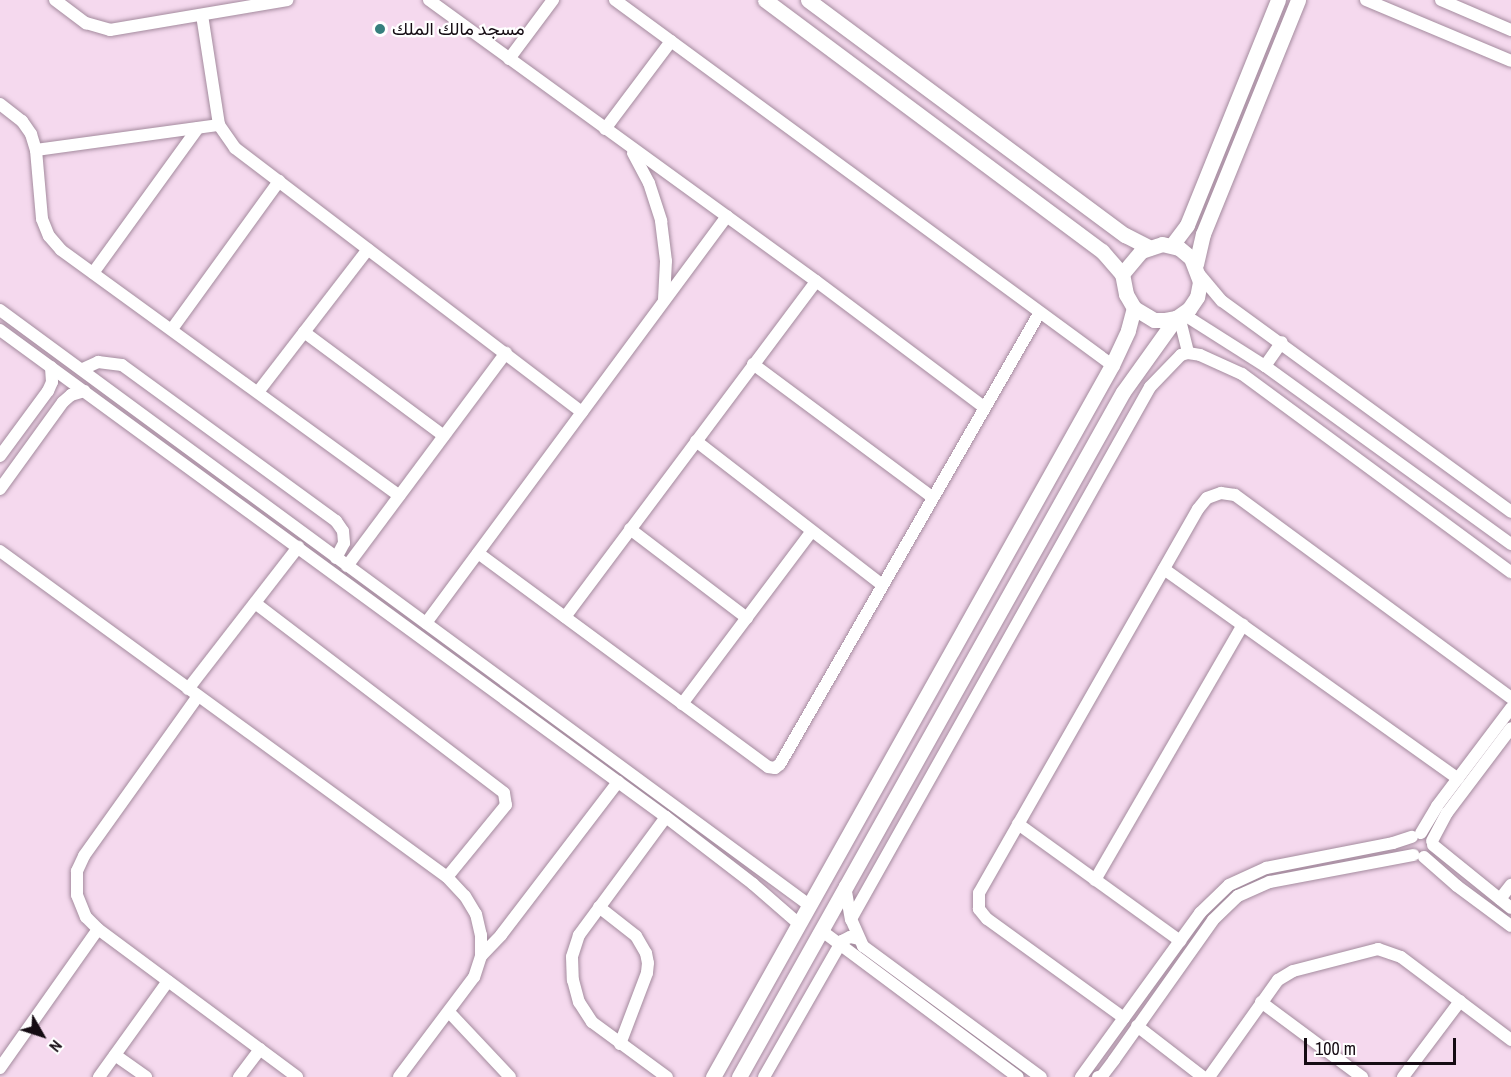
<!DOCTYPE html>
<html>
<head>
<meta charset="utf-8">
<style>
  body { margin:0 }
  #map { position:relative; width:1511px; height:1077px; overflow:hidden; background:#f5d9ee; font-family:"Archivo Narrow",Vazirmatn,sans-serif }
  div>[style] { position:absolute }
  .roads { filter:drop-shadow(0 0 2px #a48b9e) drop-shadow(0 0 2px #a48b9e) }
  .minor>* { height:12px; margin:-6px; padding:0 6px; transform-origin:6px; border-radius:6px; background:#fff }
  .tertiary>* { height:15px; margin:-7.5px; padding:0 7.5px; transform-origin:7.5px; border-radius:7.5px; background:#fff }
  .dots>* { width:16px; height:16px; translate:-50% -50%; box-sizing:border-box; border:3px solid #fff; border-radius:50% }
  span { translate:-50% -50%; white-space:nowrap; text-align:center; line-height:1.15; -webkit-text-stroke:4.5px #fff; paint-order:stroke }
  .poi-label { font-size:18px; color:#150c13 }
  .left { translate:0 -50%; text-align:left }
  .north { position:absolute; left:12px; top:1005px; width:60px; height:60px; -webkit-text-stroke:4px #fff; paint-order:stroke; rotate:129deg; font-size:16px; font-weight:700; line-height:24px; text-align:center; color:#150c13 }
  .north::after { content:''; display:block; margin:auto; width:21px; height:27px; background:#150c13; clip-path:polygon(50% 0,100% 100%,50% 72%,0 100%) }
  .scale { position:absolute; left:1304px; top:1038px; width:152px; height:27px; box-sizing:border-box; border:3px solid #150c13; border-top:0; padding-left:8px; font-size:18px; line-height:21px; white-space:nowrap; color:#150c13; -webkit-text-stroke:4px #fff; paint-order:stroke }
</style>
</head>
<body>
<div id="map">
  <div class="roads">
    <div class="minor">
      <div style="left:55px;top:0;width:39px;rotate:37deg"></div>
      <div style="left:86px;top:23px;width:25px;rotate:16deg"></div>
      <div style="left:110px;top:30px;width:180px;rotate:-9.6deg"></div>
      <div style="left:429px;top:0;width:478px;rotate:36deg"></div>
      <div style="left:816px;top:281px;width:210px;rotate:36.9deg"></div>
      <div style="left:615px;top:0;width:617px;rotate:36.29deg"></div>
      <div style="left:1366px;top:0;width:157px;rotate:22.8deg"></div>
      <div style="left:1441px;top:0;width:76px;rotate:23.2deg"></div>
      <div style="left:202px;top:15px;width:111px;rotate:81.2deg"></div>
      <div style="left:219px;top:125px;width:28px;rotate:55deg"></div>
      <div style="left:235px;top:148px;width:436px;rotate:37.3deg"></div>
      <div style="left:509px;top:59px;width:74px;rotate:-53.3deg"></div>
      <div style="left:0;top:104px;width:28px;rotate:38deg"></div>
      <div style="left:22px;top:121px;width:16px;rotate:55deg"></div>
      <div style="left:31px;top:134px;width:17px;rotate:73deg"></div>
      <div style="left:36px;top:150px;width:69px;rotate:85deg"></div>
      <div style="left:42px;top:219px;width:18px;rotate:68deg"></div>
      <div style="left:49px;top:236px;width:18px;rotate:49deg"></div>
      <div style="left:61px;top:250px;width:418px;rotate:36deg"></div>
      <div style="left:605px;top:129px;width:110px;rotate:-53.1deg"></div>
      <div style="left:36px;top:150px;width:185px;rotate:-7.8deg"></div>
      <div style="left:633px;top:153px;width:34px;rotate:62deg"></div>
      <div style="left:649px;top:183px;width:40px;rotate:72deg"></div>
      <div style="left:661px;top:221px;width:40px;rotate:82.9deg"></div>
      <div style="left:666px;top:261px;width:39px;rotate:93deg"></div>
      <div style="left:93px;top:273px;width:179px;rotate:-54.1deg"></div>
      <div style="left:1199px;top:274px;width:35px;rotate:50deg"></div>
      <div style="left:1222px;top:301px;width:358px;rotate:36.1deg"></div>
      <div style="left:0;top:310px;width:1004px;rotate:36.33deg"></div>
      <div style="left:1183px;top:314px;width:97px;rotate:32.4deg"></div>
      <div style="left:1265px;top:366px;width:304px;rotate:35.9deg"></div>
      <div style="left:1179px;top:316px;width:38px;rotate:76deg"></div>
      <div style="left:172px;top:329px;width:183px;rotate:-54.1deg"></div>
      <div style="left:0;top:330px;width:825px;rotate:36.18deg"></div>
      <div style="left:666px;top:817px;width:110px;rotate:37.6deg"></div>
      <div style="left:753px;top:884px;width:61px;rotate:41deg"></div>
      <div style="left:304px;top:332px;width:174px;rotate:36.6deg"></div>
      <div style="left:753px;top:364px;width:223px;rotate:36.6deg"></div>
      <div style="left:1265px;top:366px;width:29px;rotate:-55deg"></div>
      <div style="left:83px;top:369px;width:17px;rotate:-25deg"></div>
      <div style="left:98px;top:362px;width:24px;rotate:7deg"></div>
      <div style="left:122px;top:365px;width:265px;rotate:36.1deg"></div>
      <div style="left:336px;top:521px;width:12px;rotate:55deg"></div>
      <div style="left:343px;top:531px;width:12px;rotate:85deg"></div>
      <div style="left:344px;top:543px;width:17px;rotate:118deg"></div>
      <div style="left:258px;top:392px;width:180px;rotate:-52.4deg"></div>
      <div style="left:696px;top:441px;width:235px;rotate:37.7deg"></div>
      <div style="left:0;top:456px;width:81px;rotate:-53.6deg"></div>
      <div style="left:48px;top:391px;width:10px;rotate:-66deg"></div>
      <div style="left:52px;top:382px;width:15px;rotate:-94deg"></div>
      <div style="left:0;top:489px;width:107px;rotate:-54.1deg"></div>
      <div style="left:63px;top:402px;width:11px;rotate:-41deg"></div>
      <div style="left:71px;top:395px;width:14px;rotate:-17deg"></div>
      <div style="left:630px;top:529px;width:147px;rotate:37.3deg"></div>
      <div style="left:0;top:551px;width:553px;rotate:36.1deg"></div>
      <div style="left:447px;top:877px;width:26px;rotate:47deg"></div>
      <div style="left:465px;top:896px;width:21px;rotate:59deg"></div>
      <div style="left:476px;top:914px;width:22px;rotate:77deg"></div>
      <div style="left:481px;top:935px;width:21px;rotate:90deg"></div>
      <div style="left:481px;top:956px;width:22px;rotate:108deg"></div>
      <div style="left:474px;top:977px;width:125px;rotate:126.9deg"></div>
      <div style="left:478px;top:553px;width:360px;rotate:36.4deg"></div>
      <div style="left:768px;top:767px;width:7px;rotate:8deg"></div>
      <div style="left:775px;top:768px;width:6px;rotate:-39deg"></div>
      <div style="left:780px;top:764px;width:521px;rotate:-60.09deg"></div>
      <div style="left:347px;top:566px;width:266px;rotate:-53.3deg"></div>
      <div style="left:1164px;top:569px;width:361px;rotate:35.5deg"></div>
      <div style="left:255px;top:603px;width:313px;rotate:37.3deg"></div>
      <div style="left:504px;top:793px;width:12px;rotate:81deg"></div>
      <div style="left:506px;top:805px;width:93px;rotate:129.3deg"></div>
      <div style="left:565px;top:617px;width:419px;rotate:-53.2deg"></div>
      <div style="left:426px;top:623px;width:506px;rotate:-53.51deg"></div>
      <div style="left:188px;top:689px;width:180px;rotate:-52.2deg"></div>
      <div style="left:198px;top:696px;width:196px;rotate:125.5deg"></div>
      <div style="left:84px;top:856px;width:17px;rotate:115deg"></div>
      <div style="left:77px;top:871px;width:24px;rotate:90deg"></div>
      <div style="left:77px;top:895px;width:24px;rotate:68deg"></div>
      <div style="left:86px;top:917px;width:17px;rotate:45deg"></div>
      <div style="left:98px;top:929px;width:248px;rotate:36.6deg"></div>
      <div style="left:682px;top:704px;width:216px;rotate:-53.1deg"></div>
      <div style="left:666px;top:817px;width:147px;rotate:126.4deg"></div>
      <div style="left:579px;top:935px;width:23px;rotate:108deg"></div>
      <div style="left:572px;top:957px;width:23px;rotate:88deg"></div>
      <div style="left:573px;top:980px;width:23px;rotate:75deg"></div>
      <div style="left:579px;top:1002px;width:24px;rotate:57deg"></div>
      <div style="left:592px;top:1022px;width:93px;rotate:36.3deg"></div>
      <div style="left:1018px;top:824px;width:200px;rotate:35.8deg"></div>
      <div style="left:1421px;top:833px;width:31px;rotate:-59deg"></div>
      <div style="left:1437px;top:806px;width:123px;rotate:-52.9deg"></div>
      <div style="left:1432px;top:841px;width:32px;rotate:-62deg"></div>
      <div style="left:1447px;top:813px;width:106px;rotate:-53deg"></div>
      <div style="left:1433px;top:845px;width:100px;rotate:38.9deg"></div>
      <div style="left:1424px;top:857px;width:44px;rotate:41.3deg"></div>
      <div style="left:1457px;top:886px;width:67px;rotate:36.5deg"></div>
      <div style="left:1095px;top:880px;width:295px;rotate:-59.9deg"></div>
      <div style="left:845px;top:886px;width:34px;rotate:80deg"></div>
      <div style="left:851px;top:919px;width:30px;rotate:66deg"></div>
      <div style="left:863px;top:946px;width:221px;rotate:36.4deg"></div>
      <div style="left:1500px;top:899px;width:18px;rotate:-52deg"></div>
      <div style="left:599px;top:907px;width:47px;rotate:38.1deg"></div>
      <div style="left:636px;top:936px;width:20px;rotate:60deg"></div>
      <div style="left:646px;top:953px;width:10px;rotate:79deg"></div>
      <div style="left:648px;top:963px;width:10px;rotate:96deg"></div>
      <div style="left:647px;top:973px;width:76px;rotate:110.8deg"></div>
      <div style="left:851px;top:919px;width:610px;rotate:-60.66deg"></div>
      <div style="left:1150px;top:387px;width:45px;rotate:-45.9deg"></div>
      <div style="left:1181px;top:355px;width:7px;rotate:-16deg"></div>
      <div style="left:1188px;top:353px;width:12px;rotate:9deg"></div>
      <div style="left:1200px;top:355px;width:46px;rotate:24.3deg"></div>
      <div style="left:1242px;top:374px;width:334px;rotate:36.4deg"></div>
      <div style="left:822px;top:931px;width:244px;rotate:36.7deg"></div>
      <div style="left:481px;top:956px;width:29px;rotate:-46deg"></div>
      <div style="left:501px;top:935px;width:193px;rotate:-52.6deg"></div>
      <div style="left:1261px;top:1002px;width:126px;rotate:36.6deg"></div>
      <div style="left:449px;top:1012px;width:89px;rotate:46.8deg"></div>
      <div style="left:1124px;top:1018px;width:169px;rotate:-144.1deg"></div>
      <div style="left:987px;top:919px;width:13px;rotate:-129deg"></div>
      <div style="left:979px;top:909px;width:16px;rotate:-90deg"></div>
      <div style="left:979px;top:893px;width:442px;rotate:-60.3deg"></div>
      <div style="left:1198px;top:509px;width:14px;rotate:-51deg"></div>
      <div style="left:1207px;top:498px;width:15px;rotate:-20deg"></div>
      <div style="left:1221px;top:493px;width:14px;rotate:8deg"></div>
      <div style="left:1235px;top:495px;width:343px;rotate:36.3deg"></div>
      <div style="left:1137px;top:1026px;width:83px;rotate:37.7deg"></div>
      <div style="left:115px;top:1055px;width:38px;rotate:35deg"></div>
      <div style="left:0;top:1068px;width:170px;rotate:-54.8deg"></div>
      <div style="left:99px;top:1077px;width:118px;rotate:-54.3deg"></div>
      <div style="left:239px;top:1077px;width:35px;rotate:-53deg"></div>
      <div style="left:764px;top:1077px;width:157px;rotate:-60.2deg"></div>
      <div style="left:842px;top:941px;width:9px;rotate:-27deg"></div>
      <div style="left:850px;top:937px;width:9px;rotate:13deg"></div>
      <div style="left:1081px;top:1077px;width:203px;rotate:-54deg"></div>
      <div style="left:1200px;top:913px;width:40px;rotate:-44deg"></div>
      <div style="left:1229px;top:885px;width:41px;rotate:-24.7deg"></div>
      <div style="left:1266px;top:868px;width:129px;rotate:-11.1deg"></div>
      <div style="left:1393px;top:843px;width:20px;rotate:-18deg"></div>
      <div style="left:1098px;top:1077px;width:4px;rotate:-14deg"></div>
      <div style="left:1102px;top:1076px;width:20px;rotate:-53deg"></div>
      <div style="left:1114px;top:1060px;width:171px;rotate:-54.7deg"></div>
      <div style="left:1213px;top:920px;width:35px;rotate:-44deg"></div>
      <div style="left:1238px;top:896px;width:35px;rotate:-24deg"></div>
      <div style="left:1270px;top:882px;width:146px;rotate:-10.7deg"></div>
      <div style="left:1209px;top:1077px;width:119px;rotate:-54.6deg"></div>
      <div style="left:1278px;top:980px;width:17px;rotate:-31deg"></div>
      <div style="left:1293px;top:971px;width:88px;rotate:-14.5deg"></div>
      <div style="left:1378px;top:949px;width:24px;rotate:19deg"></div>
      <div style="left:1401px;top:957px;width:138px;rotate:37deg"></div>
      <div style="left:1403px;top:1077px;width:95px;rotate:-53.1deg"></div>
    </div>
    <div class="tertiary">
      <div style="left:765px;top:0;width:420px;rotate:36.7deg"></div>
      <div style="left:1102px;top:251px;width:30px;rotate:49deg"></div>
      <div style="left:808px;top:0;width:395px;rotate:36.6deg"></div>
      <div style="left:1125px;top:235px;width:28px;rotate:27deg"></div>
      <div style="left:1162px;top:244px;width:17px;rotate:13deg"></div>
      <div style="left:1179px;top:248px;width:16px;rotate:40deg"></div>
      <div style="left:1191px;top:258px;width:26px;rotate:69deg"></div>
      <div style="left:1200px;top:282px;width:15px;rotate:101deg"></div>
      <div style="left:1197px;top:297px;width:14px;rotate:124deg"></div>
      <div style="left:1189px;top:309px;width:16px;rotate:145deg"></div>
      <div style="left:1176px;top:318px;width:11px;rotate:170deg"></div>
      <div style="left:1165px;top:320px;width:11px;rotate:180deg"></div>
      <div style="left:1154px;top:320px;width:23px;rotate:-149deg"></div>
      <div style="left:1134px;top:308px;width:16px;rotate:-120deg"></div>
      <div style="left:1126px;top:294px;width:20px;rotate:-101deg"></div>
      <div style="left:1122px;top:274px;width:30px;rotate:-50deg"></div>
      <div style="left:1141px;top:251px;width:22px;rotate:-18deg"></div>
      <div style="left:1172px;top:245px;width:25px;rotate:-53deg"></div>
      <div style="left:1187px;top:225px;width:243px;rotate:-68deg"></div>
      <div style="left:1196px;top:264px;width:31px;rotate:-77deg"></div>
      <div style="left:1203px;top:234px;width:253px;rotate:-67.9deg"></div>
      <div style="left:713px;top:1077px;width:816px;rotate:-60.73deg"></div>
      <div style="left:1112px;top:365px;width:38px;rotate:-65deg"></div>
      <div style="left:1128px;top:330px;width:23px;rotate:-75deg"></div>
      <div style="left:739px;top:1077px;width:785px;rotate:-60.73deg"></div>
      <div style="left:1123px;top:392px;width:91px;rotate:-54.4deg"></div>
    </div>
  </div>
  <div class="dots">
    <div style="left:380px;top:29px;background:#367f7d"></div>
  </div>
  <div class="poi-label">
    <span class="left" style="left:392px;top:29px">مسجد مالك الملك</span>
  </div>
  <div class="north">N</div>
  <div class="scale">100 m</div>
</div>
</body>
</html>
